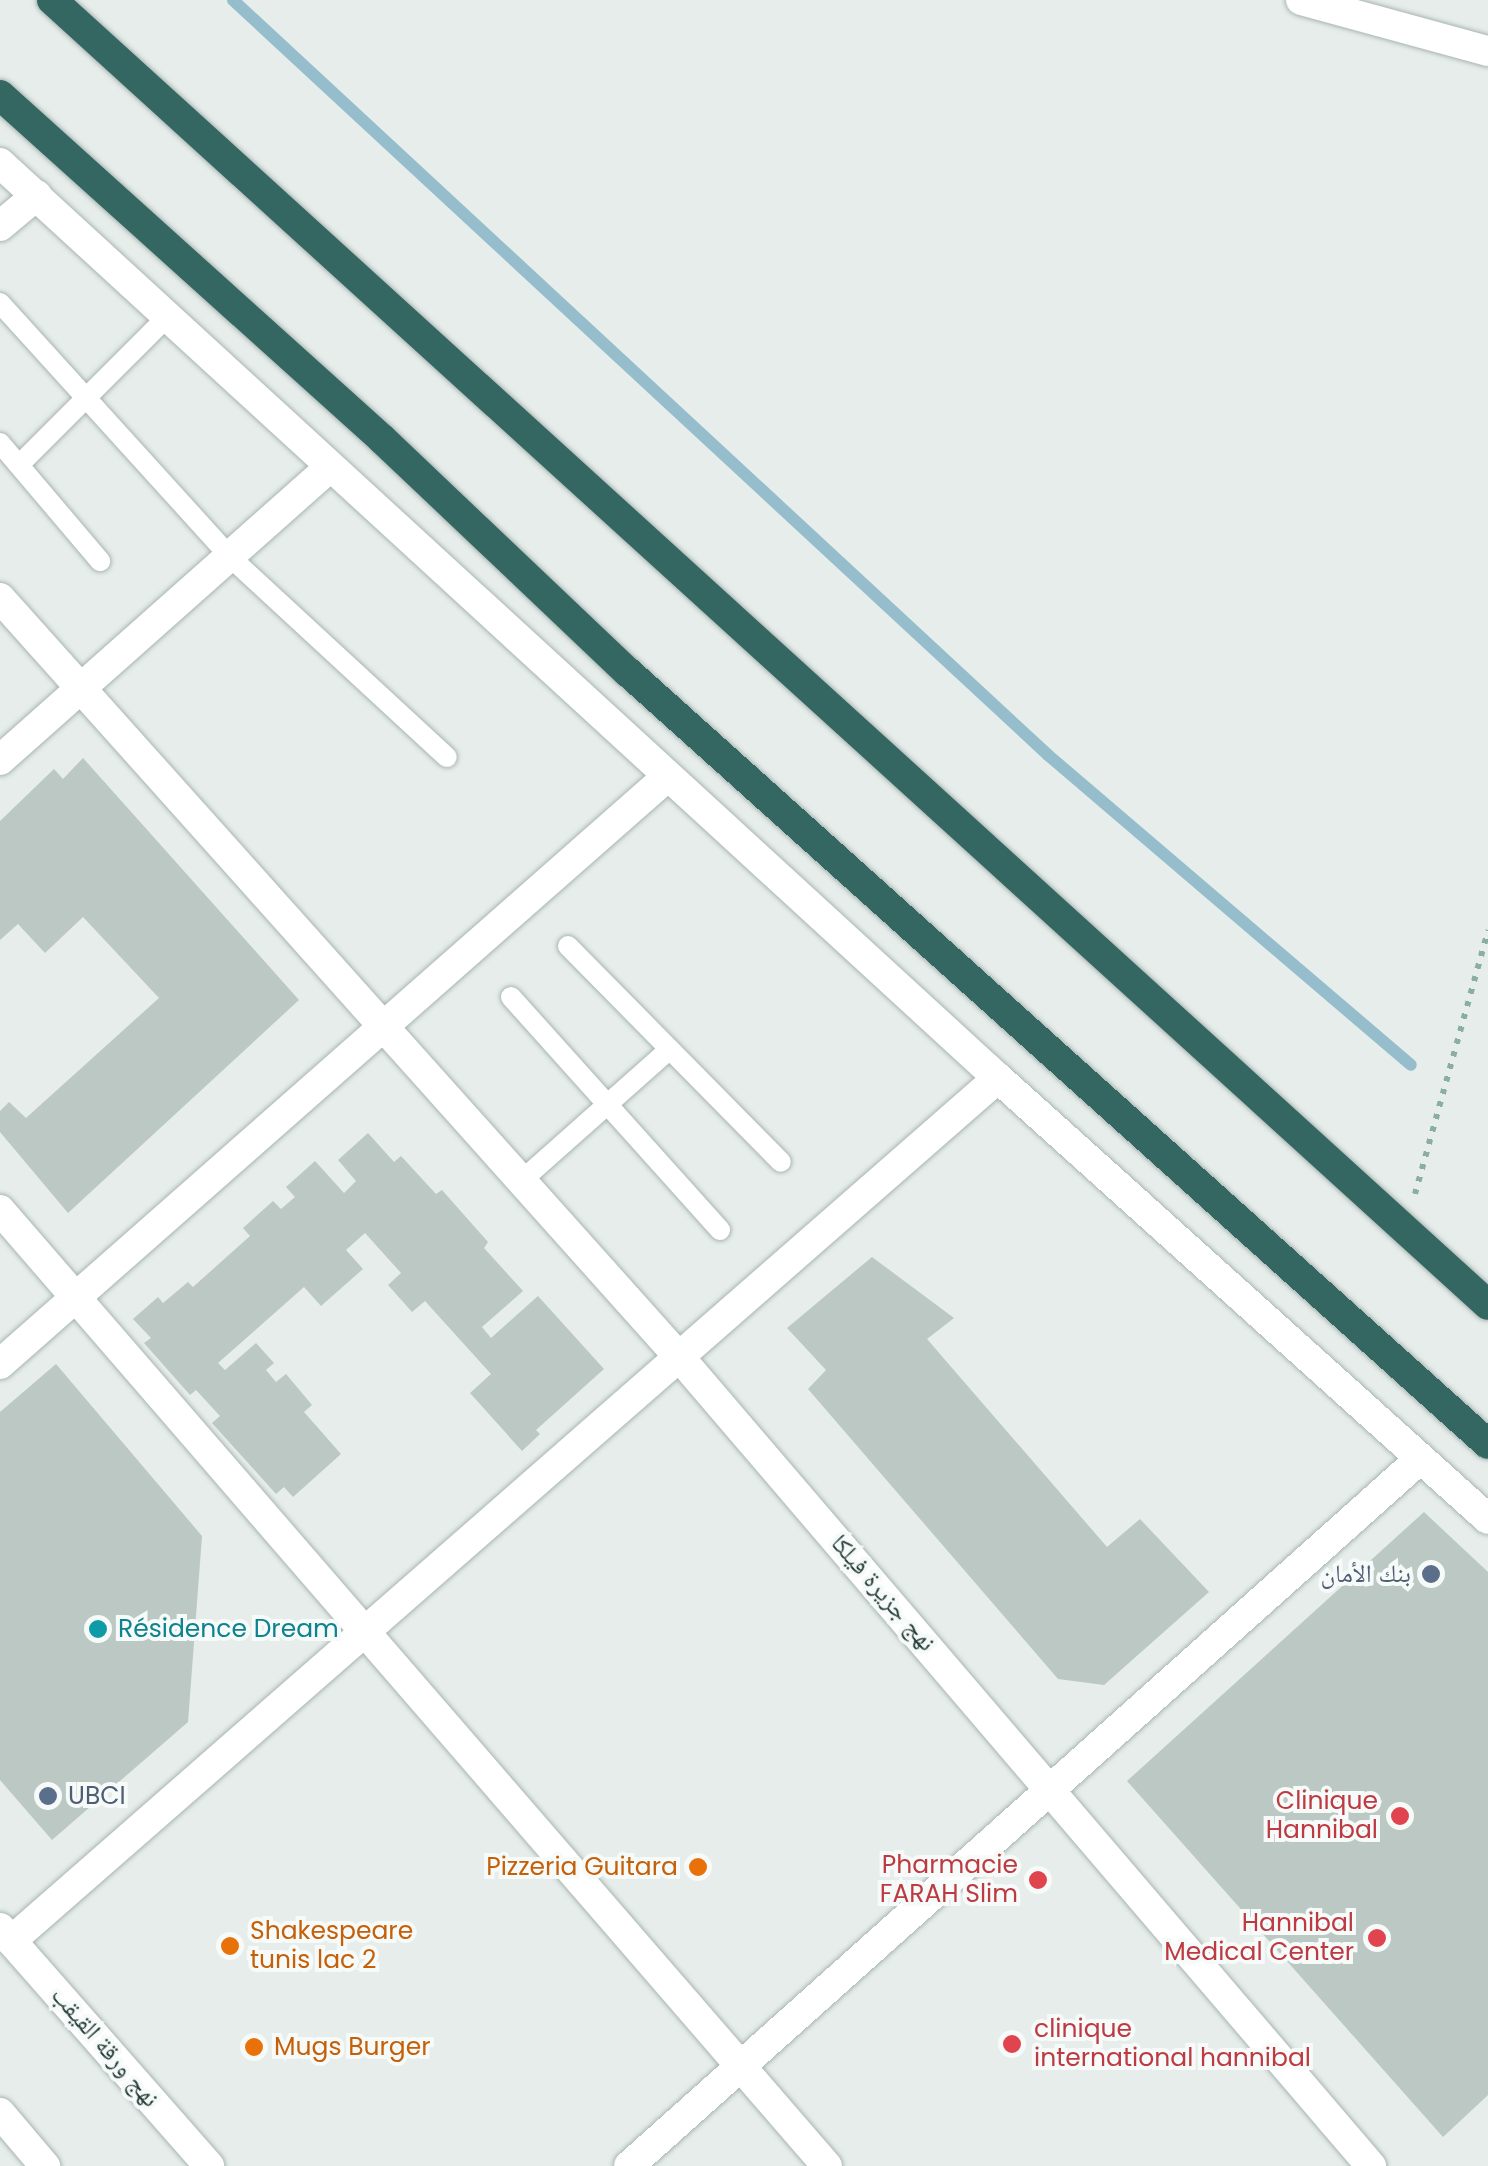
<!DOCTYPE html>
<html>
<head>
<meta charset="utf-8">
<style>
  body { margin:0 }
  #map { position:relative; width:1488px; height:2166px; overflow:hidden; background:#e6edeb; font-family:Poppins,"Noto Naskh Arabic",sans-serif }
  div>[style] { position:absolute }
  .stream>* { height:12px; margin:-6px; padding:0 6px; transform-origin:6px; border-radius:6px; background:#95bdcc }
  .building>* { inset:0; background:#bbc8c4 }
  .path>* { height:6px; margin-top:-3px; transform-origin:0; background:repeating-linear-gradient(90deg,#8aada6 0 5px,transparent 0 13px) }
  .roads { filter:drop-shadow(0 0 2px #a9b5b2) drop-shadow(0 0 2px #a9b5b2) }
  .lane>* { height:20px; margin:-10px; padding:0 10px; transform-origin:10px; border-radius:10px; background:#fff }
  .street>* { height:30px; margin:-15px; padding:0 15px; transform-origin:15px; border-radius:15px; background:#fff }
  .secondary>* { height:30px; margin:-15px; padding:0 15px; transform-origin:15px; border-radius:15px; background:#fff }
  .highway>* { height:30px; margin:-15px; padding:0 15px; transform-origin:15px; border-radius:15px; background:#356762 }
  .dots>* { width:28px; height:28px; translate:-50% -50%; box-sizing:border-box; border:5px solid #f6faf9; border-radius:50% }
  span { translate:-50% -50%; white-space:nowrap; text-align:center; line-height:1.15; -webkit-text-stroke:8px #f6faf9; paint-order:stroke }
  .service-label { font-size:25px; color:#4e5e75 }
  .right { translate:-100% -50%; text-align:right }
  .left { translate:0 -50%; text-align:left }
  .street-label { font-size:25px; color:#273e3a }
  .culture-label { font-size:25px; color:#0d838f }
  .health-label { font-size:25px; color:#be3a42 }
  .food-label { font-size:25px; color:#c56008 }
</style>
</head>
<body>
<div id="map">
  <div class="stream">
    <div style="left:233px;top:0;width:1111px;rotate:42.81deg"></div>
    <div style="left:1048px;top:755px;width:477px;rotate:40.5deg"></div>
  </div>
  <div class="building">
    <div style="clip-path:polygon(83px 758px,299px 1000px,68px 1213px,0 1132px,0 1111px,9px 1102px,26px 1118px,159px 998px,83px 917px,45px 953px,18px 924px,0 940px,0 821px,54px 769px,63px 779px)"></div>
    <div style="clip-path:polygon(368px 1133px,394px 1162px,401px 1156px,436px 1194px,442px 1190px,488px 1242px,484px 1248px,523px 1291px,482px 1327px,491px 1338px,538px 1296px,604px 1369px,536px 1430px,540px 1434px,522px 1451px,470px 1393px,491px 1374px,425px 1301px,412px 1312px,388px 1285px,401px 1273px,365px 1233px,346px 1250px,363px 1269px,321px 1306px,304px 1287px,218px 1363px,225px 1370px,256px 1343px,274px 1363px,266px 1370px,276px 1382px,286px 1374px,312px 1405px,304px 1412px,341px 1454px,293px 1497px,284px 1487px,276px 1494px,212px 1423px,220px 1416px,196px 1390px,190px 1395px,144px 1343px,151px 1338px,133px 1319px,158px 1297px,163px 1303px,188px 1282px,193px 1287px,250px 1236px,243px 1228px,273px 1201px,281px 1209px,295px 1197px,286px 1187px,315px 1161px,344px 1193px,356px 1181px,338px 1160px)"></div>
    <div style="clip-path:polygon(872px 1257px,954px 1318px,927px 1339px,1107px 1547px,1140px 1519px,1209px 1592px,1104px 1685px,1058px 1679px,808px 1389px,826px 1370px,787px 1328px)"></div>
    <div style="clip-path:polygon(56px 1364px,202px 1536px,188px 1722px,52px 1840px,0 1780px,0 1412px)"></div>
    <div style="clip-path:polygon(1424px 1512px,1488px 1572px,1488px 2095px,1443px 2137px,1127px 1781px)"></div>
  </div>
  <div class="path">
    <div style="left:1415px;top:1194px;width:274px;rotate:-74.5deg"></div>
  </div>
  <div class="roads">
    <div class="lane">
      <div style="left:0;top:303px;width:343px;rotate:47.8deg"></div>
      <div style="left:230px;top:557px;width:295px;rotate:42.7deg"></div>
      <div style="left:0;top:443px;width:155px;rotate:49.7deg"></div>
      <div style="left:19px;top:465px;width:209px;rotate:-45deg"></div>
      <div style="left:568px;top:946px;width:303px;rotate:45.4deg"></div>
      <div style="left:511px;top:997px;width:313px;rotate:48.1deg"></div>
      <div style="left:520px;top:1182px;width:200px;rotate:-41.6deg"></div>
    </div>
    <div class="street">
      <div style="left:1301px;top:0;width:194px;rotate:15.3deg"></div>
      <div style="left:0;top:163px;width:1354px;rotate:42.52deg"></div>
      <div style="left:998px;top:1078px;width:659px;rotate:41.99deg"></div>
      <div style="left:0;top:226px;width:48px;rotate:-40deg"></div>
      <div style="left:0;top:598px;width:1021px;rotate:48.18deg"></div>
      <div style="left:681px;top:1359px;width:1062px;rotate:49.47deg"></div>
      <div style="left:0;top:760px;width:440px;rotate:-41.6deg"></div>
      <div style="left:0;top:1210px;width:1264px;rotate:49.14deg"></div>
      <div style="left:0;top:1364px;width:890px;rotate:-41.36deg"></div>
      <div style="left:11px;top:1941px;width:1311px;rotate:-41.17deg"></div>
      <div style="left:629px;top:2166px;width:1062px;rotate:-41.79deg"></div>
    </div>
    <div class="secondary">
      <div style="left:0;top:1928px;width:317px;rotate:48.7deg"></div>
      <div style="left:0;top:2113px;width:70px;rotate:49.7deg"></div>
    </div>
    <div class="highway">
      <div style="left:52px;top:0;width:1940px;rotate:42.26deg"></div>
      <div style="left:0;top:95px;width:514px;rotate:42deg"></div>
      <div style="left:382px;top:439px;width:340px;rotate:43.5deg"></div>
      <div style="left:629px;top:673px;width:1154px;rotate:41.91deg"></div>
    </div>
  </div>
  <div class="dots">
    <div style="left:1431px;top:1574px;background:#5c6f8a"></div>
    <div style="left:98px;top:1629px;background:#0f9aa8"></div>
    <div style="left:48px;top:1796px;background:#5c6f8a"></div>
    <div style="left:1400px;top:1816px;background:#e0444e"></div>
    <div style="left:698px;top:1867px;background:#e8710a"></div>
    <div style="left:1038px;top:1880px;background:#e0444e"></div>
    <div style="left:1377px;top:1938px;background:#e0444e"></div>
    <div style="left:230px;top:1946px;background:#e8710a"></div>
    <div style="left:1012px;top:2044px;background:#e0444e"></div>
    <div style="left:254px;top:2047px;background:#e8710a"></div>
  </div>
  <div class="service-label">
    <span class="right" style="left:1411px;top:1574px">بنك الأمان</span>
    <span class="left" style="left:68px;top:1796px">UBCI</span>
  </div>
  <div class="street-label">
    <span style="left:883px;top:1593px;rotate:49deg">نهج جزيرة فيلكا</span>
    <span style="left:105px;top:2047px;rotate:49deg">نهج ورقة القيقب</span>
  </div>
  <div class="culture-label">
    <span class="left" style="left:118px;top:1629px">Résidence Dream</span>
  </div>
  <div class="health-label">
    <span class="right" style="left:1378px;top:1816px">Clinique<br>Hannibal</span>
    <span class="right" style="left:1018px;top:1880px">Pharmacie<br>FARAH Slim</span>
    <span class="right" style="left:1354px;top:1938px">Hannibal<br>Medical Center</span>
    <span class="left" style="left:1034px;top:2044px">clinique<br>international hannibal</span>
  </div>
  <div class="food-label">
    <span class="right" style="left:678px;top:1867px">Pizzeria Guitara</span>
    <span class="left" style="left:250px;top:1946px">Shakespeare<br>tunis lac 2</span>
    <span class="left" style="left:274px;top:2047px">Mugs Burger</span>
  </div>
</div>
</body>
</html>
